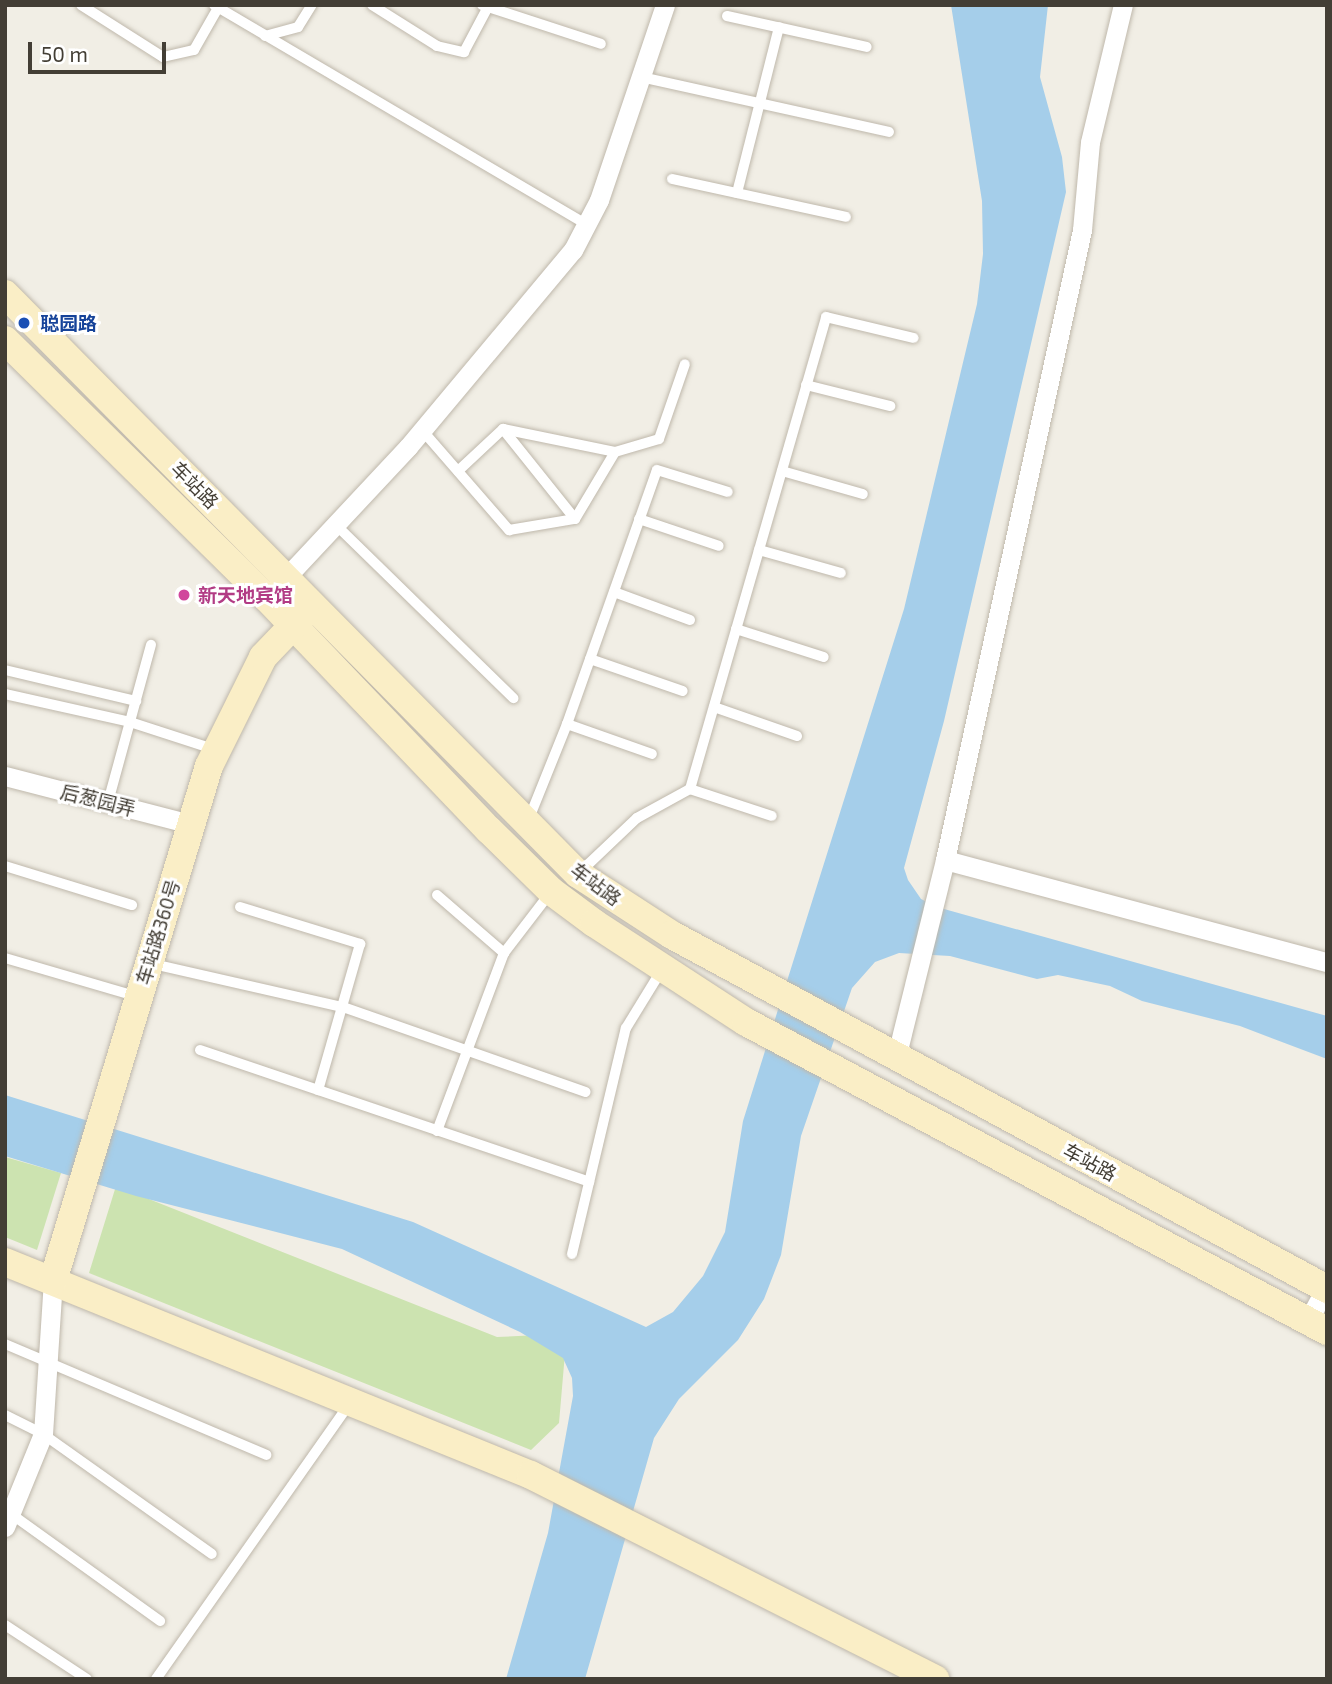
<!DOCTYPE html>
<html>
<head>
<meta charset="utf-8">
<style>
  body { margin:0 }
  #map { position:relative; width:1332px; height:1684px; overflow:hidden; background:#f1eee5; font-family:"Exo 2","Noto Sans SC",sans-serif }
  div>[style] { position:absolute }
  .green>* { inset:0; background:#cce3b0 }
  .water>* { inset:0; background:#a5ceea }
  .roads { filter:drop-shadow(0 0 2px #bfb8ab) drop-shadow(0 0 2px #bfb8ab) }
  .service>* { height:10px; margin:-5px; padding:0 5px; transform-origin:5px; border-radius:5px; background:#fff }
  .minor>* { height:19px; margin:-9.5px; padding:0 9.5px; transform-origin:9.5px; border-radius:9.5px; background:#fff }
  .secondary>* { height:28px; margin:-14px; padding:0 14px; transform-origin:14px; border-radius:14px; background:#faeec6 }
  .dots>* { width:19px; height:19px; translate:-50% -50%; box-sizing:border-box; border:4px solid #fff; border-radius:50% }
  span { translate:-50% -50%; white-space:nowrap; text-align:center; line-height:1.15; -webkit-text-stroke:6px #fff; paint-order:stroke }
  .transit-label { font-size:19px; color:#164399; font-weight:700 }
  .left { translate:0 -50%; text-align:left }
  .street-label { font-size:19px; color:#433e35 }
  .hotel-label { font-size:19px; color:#b23c85; font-weight:700 }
  .frame { position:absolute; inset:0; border:7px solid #433e35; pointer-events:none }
  .scale { position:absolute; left:28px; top:42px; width:138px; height:32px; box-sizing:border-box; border:4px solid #433e35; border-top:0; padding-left:9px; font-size:21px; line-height:24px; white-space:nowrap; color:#433e35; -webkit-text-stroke:5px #fff; paint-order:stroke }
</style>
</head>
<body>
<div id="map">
  <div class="green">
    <div style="clip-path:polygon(5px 1157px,61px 1173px,37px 1250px,5px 1237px)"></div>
    <div style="clip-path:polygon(116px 1186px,497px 1337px,539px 1335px,565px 1353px,559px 1423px,531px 1450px,89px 1273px)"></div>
  </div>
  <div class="water">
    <div style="clip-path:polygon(951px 5px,1048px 5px,1040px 77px,1062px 157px,1066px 192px,944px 721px,904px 868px,908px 880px,921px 899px,937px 907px,1327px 1016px,1327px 1059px,1240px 1026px,1142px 1001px,1110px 986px,1058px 975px,1037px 979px,950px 956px,899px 953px,875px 962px,852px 988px,801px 1136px,781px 1255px,764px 1299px,738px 1340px,679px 1399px,654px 1438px,585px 1679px,506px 1679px,548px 1533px,573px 1396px,572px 1378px,563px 1358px,520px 1332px,342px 1249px,136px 1196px,5px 1156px,5px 1095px,413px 1222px,646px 1327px,673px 1312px,703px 1276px,725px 1232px,743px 1121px,904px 609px,977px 304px,983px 254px,982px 201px)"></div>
  </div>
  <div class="roads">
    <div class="service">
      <div style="left:81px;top:5px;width:97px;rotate:32.4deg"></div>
      <div style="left:163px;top:57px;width:32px;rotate:-13deg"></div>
      <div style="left:194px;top:50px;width:48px;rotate:-60.3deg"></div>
      <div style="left:214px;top:5px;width:432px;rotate:30.5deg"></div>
      <div style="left:372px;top:5px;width:77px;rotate:32.2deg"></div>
      <div style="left:437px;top:46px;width:28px;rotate:13deg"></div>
      <div style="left:464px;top:52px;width:53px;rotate:-62deg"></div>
      <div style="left:482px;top:5px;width:125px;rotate:18.1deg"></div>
      <div style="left:727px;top:16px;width:143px;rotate:12.5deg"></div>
      <div style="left:265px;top:36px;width:34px;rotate:-15deg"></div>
      <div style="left:298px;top:27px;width:26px;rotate:-58deg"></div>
      <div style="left:641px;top:77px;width:254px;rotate:12.5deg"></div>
      <div style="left:672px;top:179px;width:178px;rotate:12.3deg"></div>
      <div style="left:737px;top:193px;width:171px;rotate:-75.8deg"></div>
      <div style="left:806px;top:385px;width:87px;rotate:14deg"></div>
      <div style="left:422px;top:430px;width:133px;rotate:49deg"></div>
      <div style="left:509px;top:530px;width:67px;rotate:-9.5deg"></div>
      <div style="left:615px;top:452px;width:46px;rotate:-16.5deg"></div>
      <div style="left:659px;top:439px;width:79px;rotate:-70.9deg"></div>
      <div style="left:458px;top:471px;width:62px;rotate:-43deg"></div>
      <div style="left:503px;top:429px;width:114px;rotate:11.6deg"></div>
      <div style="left:615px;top:452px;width:78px;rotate:120.8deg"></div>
      <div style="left:575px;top:519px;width:115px;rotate:-128.7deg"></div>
      <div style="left:782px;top:471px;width:84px;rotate:15.9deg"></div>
      <div style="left:639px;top:519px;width:84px;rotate:18.6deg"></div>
      <div style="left:336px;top:525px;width:248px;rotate:44.3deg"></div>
      <div style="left:759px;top:550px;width:85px;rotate:15.7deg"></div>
      <div style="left:614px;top:592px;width:81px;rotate:20.2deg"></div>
      <div style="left:736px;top:629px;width:92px;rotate:17.7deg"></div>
      <div style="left:590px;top:659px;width:98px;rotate:19deg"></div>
      <div style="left:5px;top:670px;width:135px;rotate:13.3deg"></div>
      <div style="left:5px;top:694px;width:128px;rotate:12.6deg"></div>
      <div style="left:130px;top:722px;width:90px;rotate:18deg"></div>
      <div style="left:714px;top:707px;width:88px;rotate:19.3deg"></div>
      <div style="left:567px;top:724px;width:90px;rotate:19.4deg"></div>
      <div style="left:690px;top:789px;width:86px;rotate:18.2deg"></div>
      <div style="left:108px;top:802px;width:163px;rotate:-74.7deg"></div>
      <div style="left:528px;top:821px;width:105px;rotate:-68.1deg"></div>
      <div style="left:567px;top:724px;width:269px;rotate:-70.5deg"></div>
      <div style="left:657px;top:470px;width:74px;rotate:17.2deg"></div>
      <div style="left:5px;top:866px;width:133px;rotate:17.1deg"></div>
      <div style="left:579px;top:873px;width:80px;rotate:-43.5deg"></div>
      <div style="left:637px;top:818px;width:60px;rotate:-28.7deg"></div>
      <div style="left:690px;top:789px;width:491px;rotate:-73.9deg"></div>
      <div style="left:826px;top:317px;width:90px;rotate:13.4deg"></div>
      <div style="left:437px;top:895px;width:89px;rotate:40.9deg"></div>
      <div style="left:240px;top:907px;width:126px;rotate:17.1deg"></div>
      <div style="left:360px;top:944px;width:152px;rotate:106deg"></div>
      <div style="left:5px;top:958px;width:139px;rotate:16.3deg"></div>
      <div style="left:153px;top:964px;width:195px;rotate:12.8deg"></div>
      <div style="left:343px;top:1007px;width:257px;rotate:19.3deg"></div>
      <div style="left:200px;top:1050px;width:411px;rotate:18.7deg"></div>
      <div style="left:437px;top:1131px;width:190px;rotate:-69.4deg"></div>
      <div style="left:504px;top:953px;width:76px;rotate:-52.5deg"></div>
      <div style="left:572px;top:1254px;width:232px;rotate:-76.6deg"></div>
      <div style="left:626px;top:1028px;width:67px;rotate:-58.4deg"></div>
      <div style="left:5px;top:1344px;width:284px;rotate:23deg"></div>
      <div style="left:5px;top:1415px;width:42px;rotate:26.6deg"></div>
      <div style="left:43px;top:1434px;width:207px;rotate:35.4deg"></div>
      <div style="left:14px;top:1516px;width:180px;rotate:35.7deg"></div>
      <div style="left:5px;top:1625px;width:98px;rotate:33.4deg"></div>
      <div style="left:156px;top:1679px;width:336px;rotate:-54.9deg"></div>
    </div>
    <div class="minor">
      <div style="left:277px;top:587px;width:192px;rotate:-46.9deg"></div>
      <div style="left:408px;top:447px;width:257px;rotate:-50.1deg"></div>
      <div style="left:573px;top:250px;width:56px;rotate:-62.5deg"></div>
      <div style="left:599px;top:200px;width:206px;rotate:-71.3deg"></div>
      <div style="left:5px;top:776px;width:192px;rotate:14.5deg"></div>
      <div style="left:945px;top:860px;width:395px;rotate:15deg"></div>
      <div style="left:896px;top:1058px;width:204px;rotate:-76.1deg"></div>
      <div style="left:945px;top:860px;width:645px;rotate:-77.73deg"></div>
      <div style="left:1082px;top:230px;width:88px;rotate:-84.8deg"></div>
      <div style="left:1090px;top:142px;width:141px;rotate:-76.5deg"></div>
      <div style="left:1308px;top:1321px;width:40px;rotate:-62deg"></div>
      <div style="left:5px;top:1527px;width:100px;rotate:-67.8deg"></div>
      <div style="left:43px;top:1434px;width:153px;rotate:-86.3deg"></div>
    </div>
    <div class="secondary">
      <div style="left:5px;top:294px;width:815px;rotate:45.35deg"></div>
      <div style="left:578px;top:874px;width:112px;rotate:33deg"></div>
      <div style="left:672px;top:935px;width:745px;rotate:28.39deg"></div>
      <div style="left:5px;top:340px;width:368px;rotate:44.6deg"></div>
      <div style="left:267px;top:598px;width:321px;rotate:46.3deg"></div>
      <div style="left:489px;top:830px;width:87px;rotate:44.5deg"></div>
      <div style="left:551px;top:891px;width:54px;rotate:36.7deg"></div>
      <div style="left:594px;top:923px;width:181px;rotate:33.1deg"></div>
      <div style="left:746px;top:1022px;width:658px;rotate:28.01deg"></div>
      <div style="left:5px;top:1262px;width:567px;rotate:22.05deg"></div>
      <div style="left:531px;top:1475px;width:453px;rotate:26.8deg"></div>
      <div style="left:53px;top:1281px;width:538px;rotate:-73.15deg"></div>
      <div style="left:209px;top:766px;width:122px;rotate:-63.6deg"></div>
      <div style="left:263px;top:657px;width:61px;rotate:-46.3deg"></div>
    </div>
  </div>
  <div class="dots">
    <div style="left:24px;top:323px;background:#1a4fb4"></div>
    <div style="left:184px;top:595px;background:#d1479c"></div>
  </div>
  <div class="transit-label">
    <span class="left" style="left:40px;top:323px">聪园路</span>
  </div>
  <div class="street-label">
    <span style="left:195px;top:485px;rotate:45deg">车站路</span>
    <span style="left:98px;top:800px;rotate:14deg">后葱园弄</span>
    <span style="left:596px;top:884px;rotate:37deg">车站路</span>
    <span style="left:158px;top:932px;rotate:-73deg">车站路360号</span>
    <span style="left:1090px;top:1162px;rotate:28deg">车站路</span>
  </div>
  <div class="hotel-label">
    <span class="left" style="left:198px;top:595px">新天地宾馆</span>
  </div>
  <div class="frame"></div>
  <div class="scale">50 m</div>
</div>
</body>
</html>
